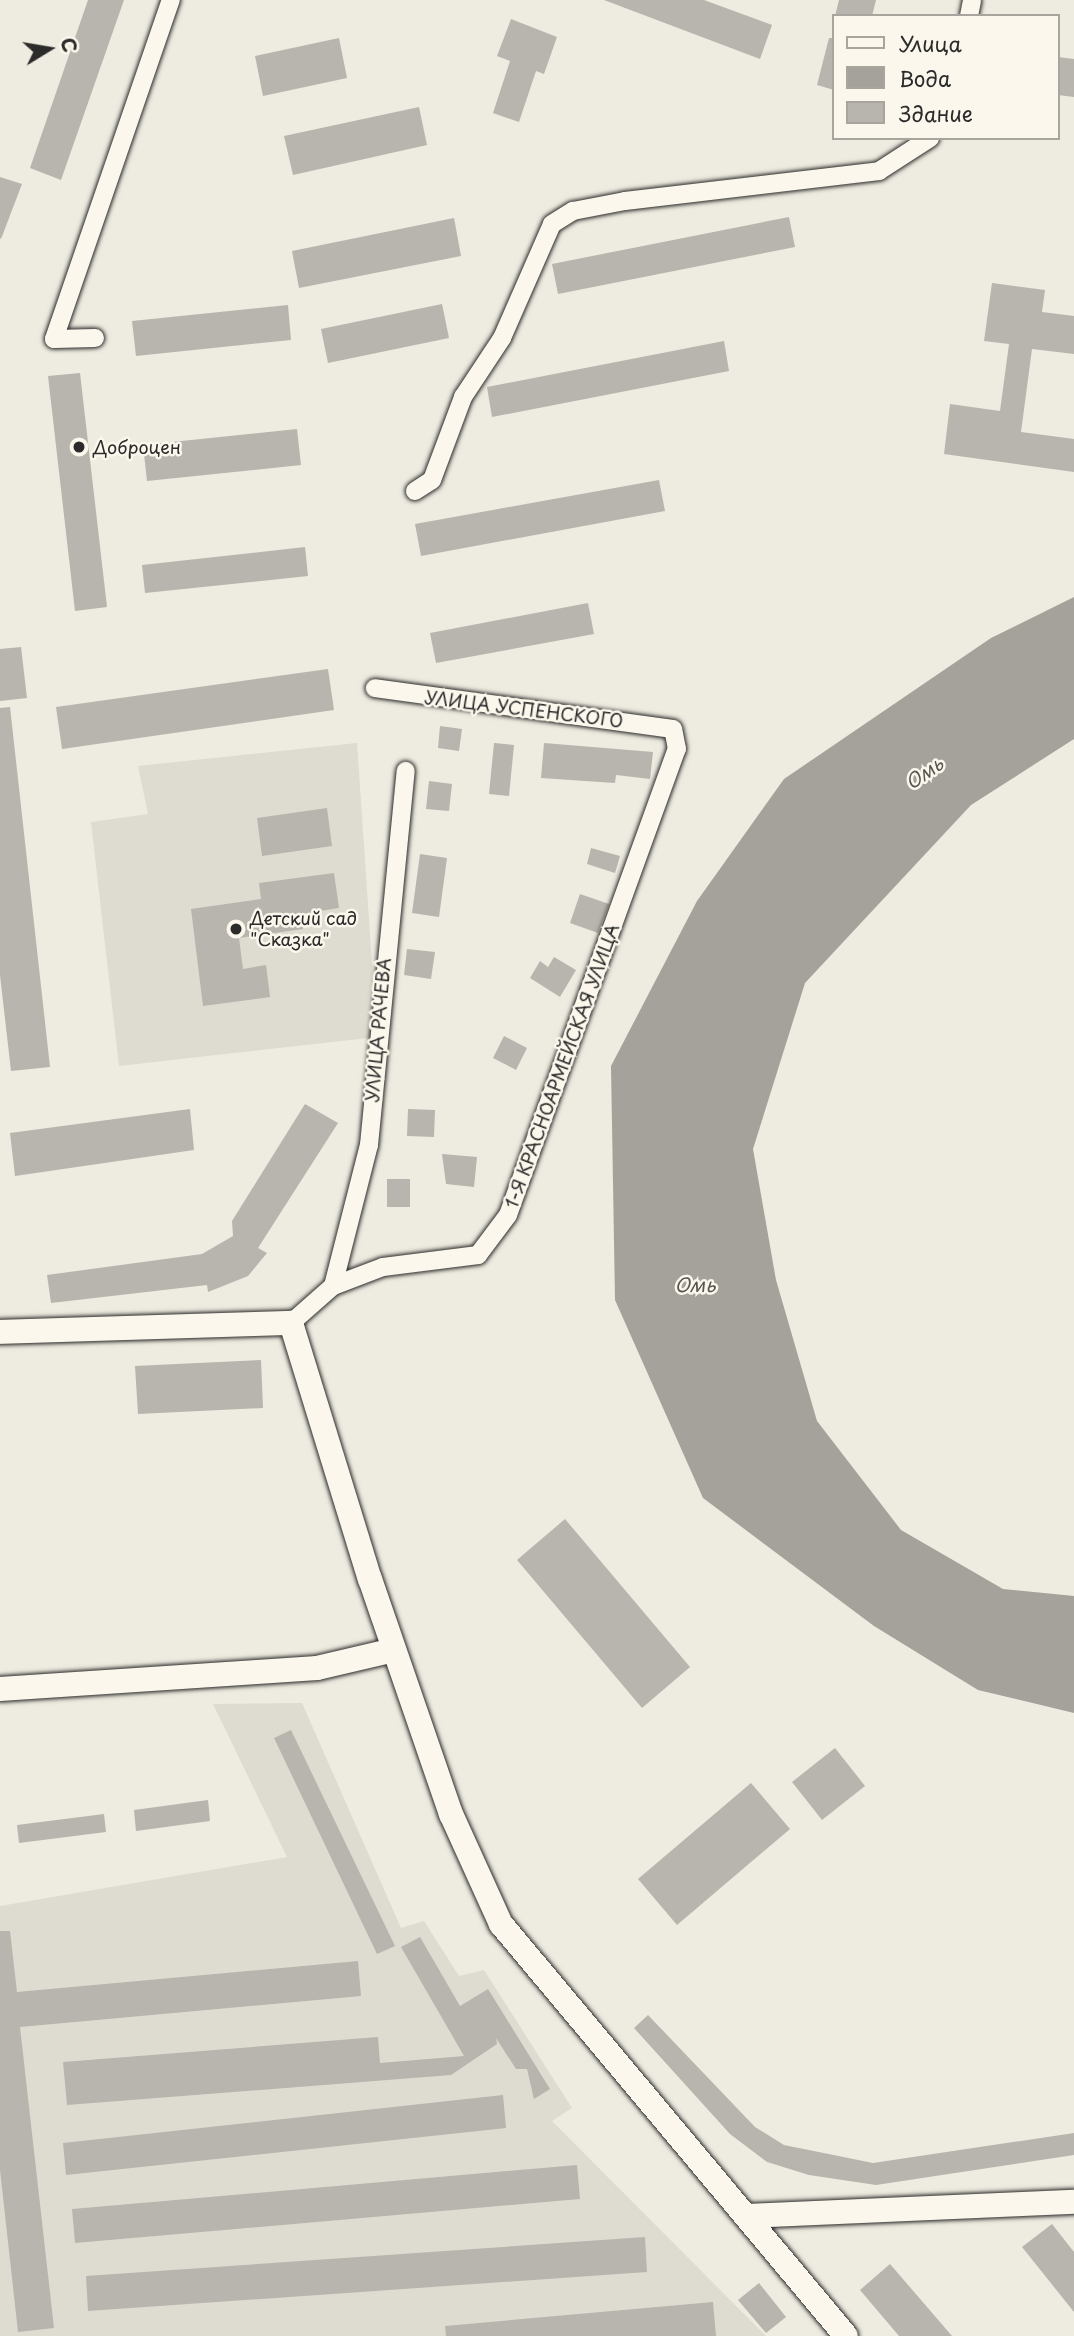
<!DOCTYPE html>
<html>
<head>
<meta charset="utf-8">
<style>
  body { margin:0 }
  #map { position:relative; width:1074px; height:2336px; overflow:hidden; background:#eeebe0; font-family:"Playpen Sans",sans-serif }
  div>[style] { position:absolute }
  .built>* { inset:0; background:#dedbd1 }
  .water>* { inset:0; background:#a4a29a }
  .building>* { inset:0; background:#b8b5ae }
  .roads { filter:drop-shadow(0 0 2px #2b2b2b) drop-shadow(0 0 2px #2b2b2b) }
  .street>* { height:18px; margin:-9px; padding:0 9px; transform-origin:9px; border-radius:9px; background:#fbf7ec }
  .secondary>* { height:24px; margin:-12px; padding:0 12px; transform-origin:12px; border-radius:12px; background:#fbf7ec }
  .dots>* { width:19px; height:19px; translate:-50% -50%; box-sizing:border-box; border:4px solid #fbf7ec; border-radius:50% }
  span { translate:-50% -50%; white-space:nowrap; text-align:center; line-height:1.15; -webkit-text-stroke:5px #fbf7ec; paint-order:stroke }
  .poi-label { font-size:18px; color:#2b2b2b }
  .left { translate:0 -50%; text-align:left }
  .street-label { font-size:18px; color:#2b2b2b }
  .water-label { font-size:19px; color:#555552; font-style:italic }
  .legend { position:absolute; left:832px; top:14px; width:228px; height:126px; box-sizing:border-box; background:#fbf7ec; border:2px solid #a8a59f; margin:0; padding:9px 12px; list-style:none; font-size:21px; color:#2b2b2b }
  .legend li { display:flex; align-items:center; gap:14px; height:35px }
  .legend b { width:35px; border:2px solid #a8a59f }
  .north { position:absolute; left:14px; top:14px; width:70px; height:70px; -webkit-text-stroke:5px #fbf7ec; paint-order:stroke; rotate:79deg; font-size:19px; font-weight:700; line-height:28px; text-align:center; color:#2b2b2b }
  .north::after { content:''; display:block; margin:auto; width:24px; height:32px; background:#2b2b2b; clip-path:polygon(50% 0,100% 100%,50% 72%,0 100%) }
</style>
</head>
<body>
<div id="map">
  <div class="built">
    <div style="clip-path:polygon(357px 743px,377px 1037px,119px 1066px,91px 822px,148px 814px,138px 766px)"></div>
    <div style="clip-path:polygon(302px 1703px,401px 1928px,424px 1921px,459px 1976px,484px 1970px,572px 2108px,552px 2121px,766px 2336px,0 2336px,0 1906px,287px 1857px,213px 1704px)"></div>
  </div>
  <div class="water">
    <div style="clip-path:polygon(1074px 597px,1074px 739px,971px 805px,805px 983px,753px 1149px,776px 1280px,817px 1421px,901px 1530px,1003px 1589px,1074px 1596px,1074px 1713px,978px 1690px,874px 1626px,703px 1498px,615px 1300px,611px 1066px,697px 901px,784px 779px,991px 638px)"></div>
  </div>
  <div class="building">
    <div style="clip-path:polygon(88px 0,124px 0,61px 180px,30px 168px)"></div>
    <div style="clip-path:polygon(604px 0,704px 0,772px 25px,760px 59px)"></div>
    <div style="clip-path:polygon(839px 0,876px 0,872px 16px,835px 16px)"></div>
    <div style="clip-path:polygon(511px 19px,557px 37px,544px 74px,536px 71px,519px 122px,493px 113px,510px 61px,497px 56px)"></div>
    <div style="clip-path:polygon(339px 38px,347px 78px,263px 96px,255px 56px)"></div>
    <div style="clip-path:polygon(829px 38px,834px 38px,834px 90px,817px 85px)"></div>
    <div style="clip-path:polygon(1058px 57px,1074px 59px,1074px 97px,1058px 95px)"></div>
    <div style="clip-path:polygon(419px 107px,427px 145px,293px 175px,284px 136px)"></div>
    <div style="clip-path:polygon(0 177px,22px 184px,1px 239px,0 238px)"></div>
    <div style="clip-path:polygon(789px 217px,795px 247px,558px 294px,552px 264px)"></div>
    <div style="clip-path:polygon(454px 218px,461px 256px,299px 288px,292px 251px)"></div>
    <div style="clip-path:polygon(992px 283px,1045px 290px,1042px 312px,1074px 316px,1074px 354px,1032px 349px,1021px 432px,1074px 439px,1074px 472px,944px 454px,950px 404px,1000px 411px,1009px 344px,984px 341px)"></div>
    <div style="clip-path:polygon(442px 304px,449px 338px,328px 363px,321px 329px)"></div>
    <div style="clip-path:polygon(288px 305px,291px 340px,136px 356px,132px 321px)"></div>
    <div style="clip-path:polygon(724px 341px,729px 371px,492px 417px,487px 387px)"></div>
    <div style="clip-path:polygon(80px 373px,107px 607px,75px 611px,48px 376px)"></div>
    <div style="clip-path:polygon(297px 429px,301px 465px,147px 481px,143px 445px)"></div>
    <div style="clip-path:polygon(659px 480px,665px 511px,421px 556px,415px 524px)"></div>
    <div style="clip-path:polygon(305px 547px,308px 576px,145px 593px,142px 565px)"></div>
    <div style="clip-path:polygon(588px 603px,594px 634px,436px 663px,430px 633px)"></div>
    <div style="clip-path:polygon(21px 647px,27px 698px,0 701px,0 649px)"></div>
    <div style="clip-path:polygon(328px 669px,334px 710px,62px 749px,56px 707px)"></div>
    <div style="clip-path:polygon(10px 707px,50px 1067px,11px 1071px,0 975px,0 708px)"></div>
    <div style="clip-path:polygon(440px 726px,462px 729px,459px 751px,438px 748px)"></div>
    <div style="clip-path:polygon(494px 743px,514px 745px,509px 796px,489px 794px)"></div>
    <div style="clip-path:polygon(544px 743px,653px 752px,650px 779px,616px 775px,615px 783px,541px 778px)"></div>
    <div style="clip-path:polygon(429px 781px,452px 784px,449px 811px,426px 809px)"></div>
    <div style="clip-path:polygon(327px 808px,332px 846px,262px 856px,257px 818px)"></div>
    <div style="clip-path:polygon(591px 848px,620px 856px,615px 873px,587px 864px)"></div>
    <div style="clip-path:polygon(420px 854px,447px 858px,439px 917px,412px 913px)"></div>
    <div style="clip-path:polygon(334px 873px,339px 908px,301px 914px,303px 929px,239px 938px,243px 969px,266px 965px,270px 997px,203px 1006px,191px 909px,261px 899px,259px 883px)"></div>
    <div style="clip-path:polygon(580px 894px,609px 904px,598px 933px,570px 923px)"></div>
    <div style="clip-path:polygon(407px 949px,435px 952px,431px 979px,404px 975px)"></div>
    <div style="clip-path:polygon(554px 957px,576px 970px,560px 997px,530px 978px,540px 961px,548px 967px)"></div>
    <div style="clip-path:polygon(504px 1036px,527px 1048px,516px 1070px,493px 1058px)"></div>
    <div style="clip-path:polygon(305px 1104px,338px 1123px,258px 1248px,267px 1253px,248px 1276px,208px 1292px,207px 1285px,51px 1303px,47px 1275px,202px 1254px,233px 1236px,232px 1221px)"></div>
    <div style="clip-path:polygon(190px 1109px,194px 1150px,15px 1176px,10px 1133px)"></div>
    <div style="clip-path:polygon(408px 1109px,435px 1110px,434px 1137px,407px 1136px)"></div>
    <div style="clip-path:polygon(442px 1154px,477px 1157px,474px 1187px,446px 1184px)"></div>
    <div style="clip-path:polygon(387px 1179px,410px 1179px,410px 1207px,387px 1207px)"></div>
    <div style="clip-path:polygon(261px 1360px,263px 1408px,138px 1414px,135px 1366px)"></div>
    <div style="clip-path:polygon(565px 1519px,690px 1667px,642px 1708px,517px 1560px)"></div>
    <div style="clip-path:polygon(291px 1730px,395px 1946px,377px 1954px,274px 1738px)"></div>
    <div style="clip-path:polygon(835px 1748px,865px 1786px,822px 1820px,792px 1782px)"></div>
    <div style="clip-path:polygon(751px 1783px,790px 1829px,677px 1925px,638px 1879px)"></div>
    <div style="clip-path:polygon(208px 1800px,210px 1821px,136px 1831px,134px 1810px)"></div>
    <div style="clip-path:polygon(104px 1814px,106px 1832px,19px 1843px,17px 1825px)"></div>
    <div style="clip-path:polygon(0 1931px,10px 1931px,17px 1992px,358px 1961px,361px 1996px,20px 2027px,54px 2328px,18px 2332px,0 2170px)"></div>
    <div style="clip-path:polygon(420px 1937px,460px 2006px,488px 1989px,550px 2089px,534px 2099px,527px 2069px,516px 2069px,496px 2038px,497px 2044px,451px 2075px,67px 2105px,63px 2062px,378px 2037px,380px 2063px,464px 2056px,401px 1947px)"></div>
    <div style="clip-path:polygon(648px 2015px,755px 2127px,784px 2145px,873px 2163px,1074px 2133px,1074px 2155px,876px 2185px,809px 2175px,767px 2162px,730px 2134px,634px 2028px)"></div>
    <div style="clip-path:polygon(503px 2095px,506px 2128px,66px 2175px,63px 2143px)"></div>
    <div style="clip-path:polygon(577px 2165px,580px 2199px,75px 2243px,72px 2209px)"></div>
    <div style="clip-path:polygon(1052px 2224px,1074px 2252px,1074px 2312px,1022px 2247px)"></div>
    <div style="clip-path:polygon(645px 2237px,647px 2272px,88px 2311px,86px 2276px)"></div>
    <div style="clip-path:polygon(890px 2264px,952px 2336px,899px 2336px,860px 2290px)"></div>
    <div style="clip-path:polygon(759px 2283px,786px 2317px,766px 2333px,738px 2300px)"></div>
    <div style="clip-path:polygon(713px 2302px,716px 2336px,446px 2336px,445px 2326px)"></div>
  </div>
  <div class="roads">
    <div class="street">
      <div style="left:969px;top:16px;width:16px;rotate:-79deg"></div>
      <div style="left:95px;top:338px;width:41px;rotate:178.6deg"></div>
      <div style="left:54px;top:339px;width:359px;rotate:-71deg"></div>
      <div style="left:415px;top:491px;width:20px;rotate:-33deg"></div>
      <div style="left:432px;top:480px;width:89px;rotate:-69.5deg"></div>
      <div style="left:463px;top:397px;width:71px;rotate:-56.5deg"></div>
      <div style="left:502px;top:338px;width:124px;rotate:-66.3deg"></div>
      <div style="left:552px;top:224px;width:25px;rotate:-32deg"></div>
      <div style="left:573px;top:211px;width:53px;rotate:-10.9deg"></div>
      <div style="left:625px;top:201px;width:256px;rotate:-6.7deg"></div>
      <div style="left:879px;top:171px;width:61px;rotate:-32.9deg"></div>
      <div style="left:333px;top:1286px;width:146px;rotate:-75.7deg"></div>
      <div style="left:369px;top:1145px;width:376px;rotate:-84.4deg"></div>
      <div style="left:291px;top:1323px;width:56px;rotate:-41.4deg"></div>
      <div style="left:333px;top:1286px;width:53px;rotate:-20.8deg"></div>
      <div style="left:383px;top:1267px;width:96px;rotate:-7.2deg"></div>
      <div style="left:478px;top:1255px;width:50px;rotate:-53.1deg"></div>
      <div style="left:508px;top:1215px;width:496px;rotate:-70.1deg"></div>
      <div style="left:677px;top:749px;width:20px;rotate:-101deg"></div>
      <div style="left:673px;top:729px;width:301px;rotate:-172.2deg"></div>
    </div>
    <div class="secondary">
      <div style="left:0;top:1332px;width:291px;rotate:-1.8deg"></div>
      <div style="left:291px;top:1323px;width:268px;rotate:72.9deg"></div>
      <div style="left:370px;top:1579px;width:249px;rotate:71deg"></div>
      <div style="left:451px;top:1814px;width:121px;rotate:65.6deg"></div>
      <div style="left:501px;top:1924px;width:537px;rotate:50.06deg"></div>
      <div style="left:0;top:1689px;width:318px;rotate:-3.8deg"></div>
      <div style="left:317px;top:1668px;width:79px;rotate:-13.2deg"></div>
      <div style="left:747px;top:2216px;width:327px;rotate:-2.5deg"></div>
    </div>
  </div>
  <div class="dots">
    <div style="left:79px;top:447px;background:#2b2b2b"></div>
    <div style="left:236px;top:929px;background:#2b2b2b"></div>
  </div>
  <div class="poi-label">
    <span class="left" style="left:93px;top:447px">Доброцен</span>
    <span class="left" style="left:250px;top:929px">Детский сад<br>"Сказка"</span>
  </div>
  <div class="street-label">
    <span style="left:524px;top:709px;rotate:7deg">УЛИЦА УСПЕНСКОГО</span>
    <span style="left:378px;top:1030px;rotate:-85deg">УЛИЦА РАЧЕВА</span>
    <span style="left:562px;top:1066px;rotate:-70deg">1-Я КРАСНОАРМЕЙСКАЯ УЛИЦА</span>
  </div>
  <div class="water-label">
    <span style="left:924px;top:773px;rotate:-35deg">Омь</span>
    <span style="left:695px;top:1285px">Омь</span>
  </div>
  <ul class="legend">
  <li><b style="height:9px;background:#fbf7ec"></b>Улица</li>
  <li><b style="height:19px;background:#a4a29a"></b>Вода</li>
  <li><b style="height:19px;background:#b8b5ae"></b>Здание</li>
  </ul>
  <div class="north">С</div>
</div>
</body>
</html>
